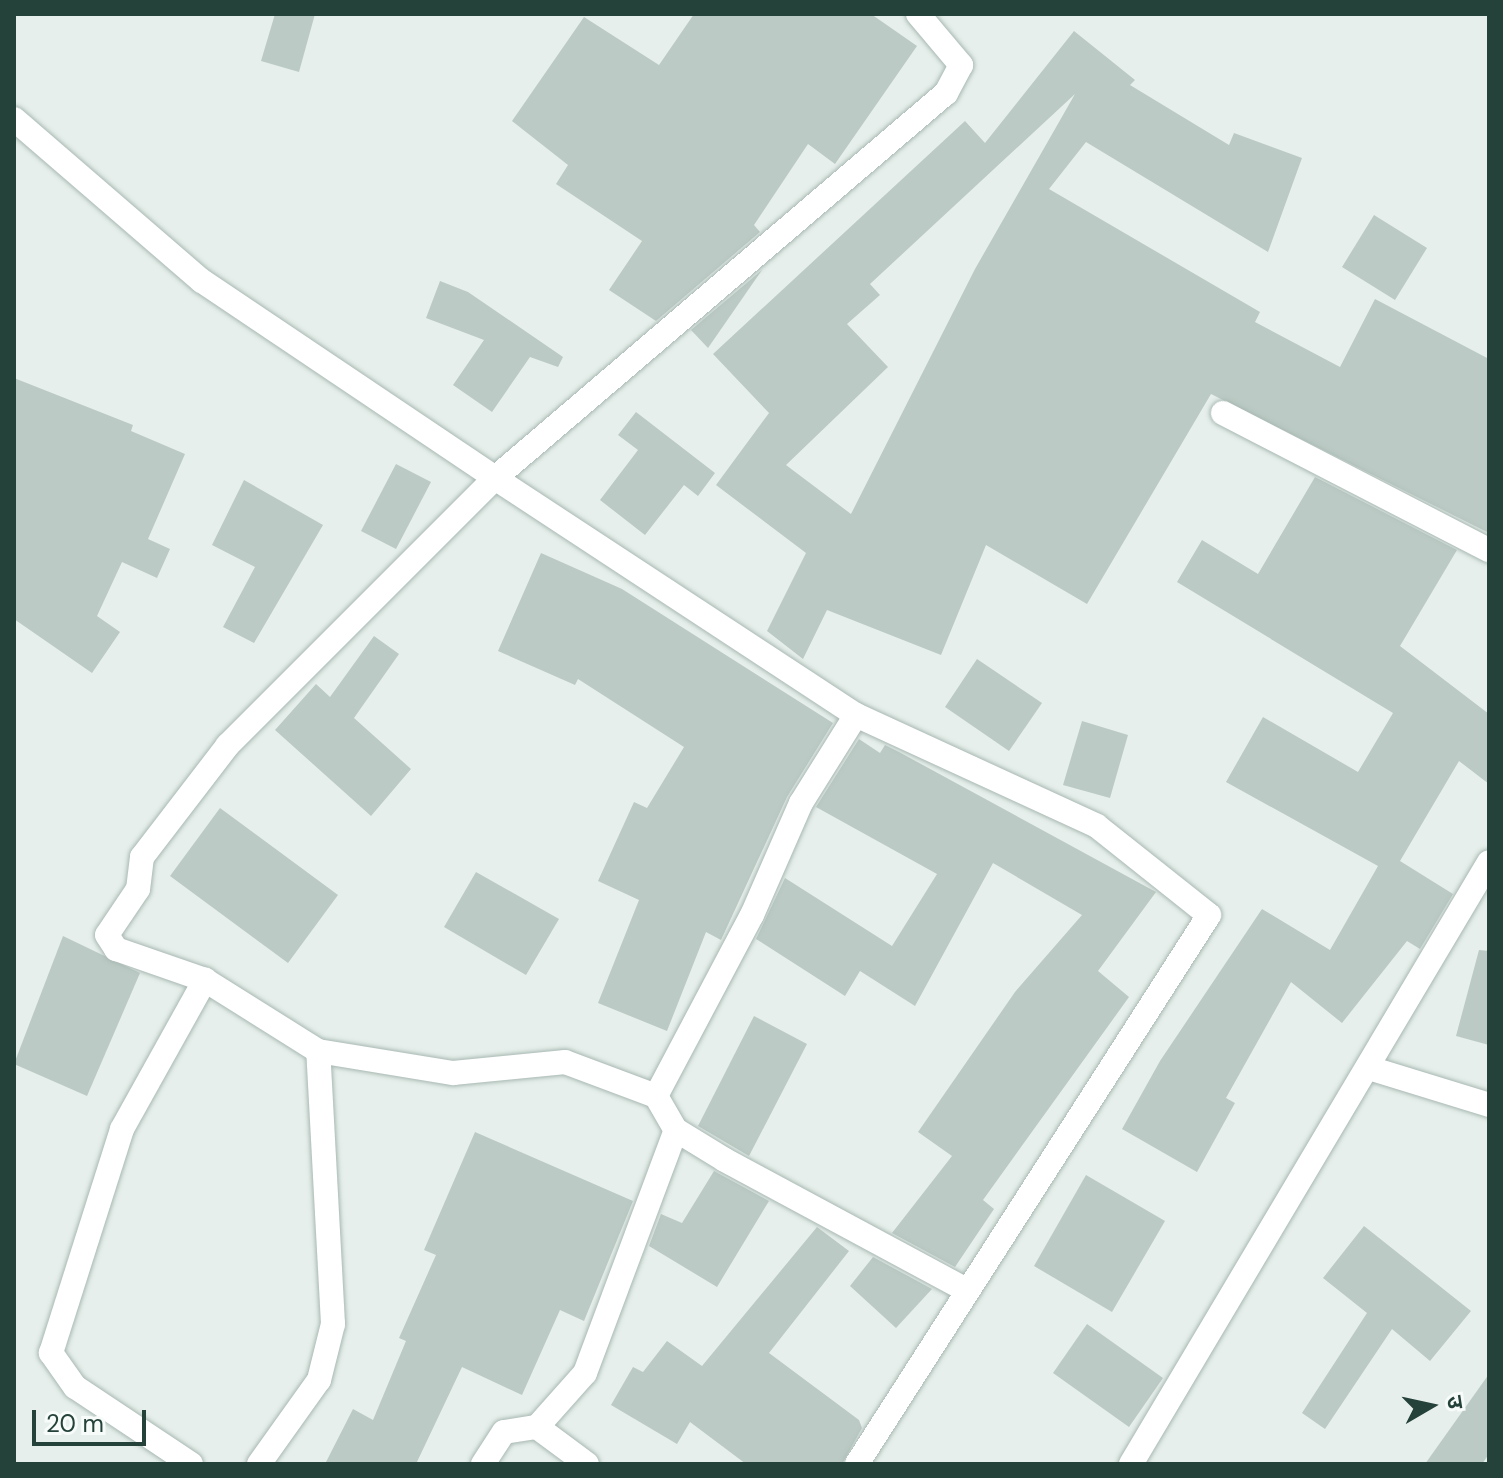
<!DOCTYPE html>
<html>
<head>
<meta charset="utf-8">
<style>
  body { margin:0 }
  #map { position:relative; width:1503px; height:1478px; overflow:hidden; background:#e6efeb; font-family:"DM Sans","Noto Sans Devanagari",sans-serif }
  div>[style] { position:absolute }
  .building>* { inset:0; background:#bbcac4 }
  .roads { filter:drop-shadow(0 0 2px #a8b8b2) drop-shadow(0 0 2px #a8b8b2) }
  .street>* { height:24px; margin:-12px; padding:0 12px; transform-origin:12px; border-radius:12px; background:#fff }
  .secondary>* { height:24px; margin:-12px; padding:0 12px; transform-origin:12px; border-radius:12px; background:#fff }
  span { translate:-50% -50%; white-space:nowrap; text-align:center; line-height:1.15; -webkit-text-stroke:7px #f7fbf9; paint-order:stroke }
  .frame { position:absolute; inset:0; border:16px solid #24423a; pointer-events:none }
  .north { position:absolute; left:1391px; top:1366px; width:80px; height:80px; -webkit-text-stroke:6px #f7fbf9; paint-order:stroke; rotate:81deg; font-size:22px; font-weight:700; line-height:32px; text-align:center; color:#24423a }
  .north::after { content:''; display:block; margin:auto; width:28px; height:36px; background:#24423a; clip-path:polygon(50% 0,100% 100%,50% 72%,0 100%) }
  .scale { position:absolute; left:32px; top:1410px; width:114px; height:36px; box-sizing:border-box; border:4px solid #24423a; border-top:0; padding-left:10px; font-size:24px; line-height:28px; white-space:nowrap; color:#24423a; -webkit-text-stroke:6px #f7fbf9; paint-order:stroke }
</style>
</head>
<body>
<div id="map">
  <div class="building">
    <div style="clip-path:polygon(275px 14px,315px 14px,299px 72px,261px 61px)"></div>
    <div style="clip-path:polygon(694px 14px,871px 14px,917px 46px,835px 164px,808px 144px,754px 225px,760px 232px,656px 321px,609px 290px,642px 241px,556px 184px,568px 165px,512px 121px,584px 17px,659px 65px)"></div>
    <div style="clip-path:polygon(evenodd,1074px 31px,1135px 80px,1130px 85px,1229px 145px,1234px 133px,1302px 158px,1268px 252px,1086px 142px,1049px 189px,1260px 312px,1255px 322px,1340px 367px,1375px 299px,1489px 359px,1489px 533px,1211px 394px,1087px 604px,986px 545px,941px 655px,827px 610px,803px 659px,767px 631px,806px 553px,716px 485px,769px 413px,713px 354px,965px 121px,985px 143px,1074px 31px,1075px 94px,975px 269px,851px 514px,786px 465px,888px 367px,847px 324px,880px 295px,870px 284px,1075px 94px)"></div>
    <div style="clip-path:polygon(1374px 215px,1427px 248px,1395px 300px,1342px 267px)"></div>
    <div style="clip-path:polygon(762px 270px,708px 348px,691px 330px)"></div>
    <div style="clip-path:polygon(440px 281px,468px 292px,563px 357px,558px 367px,530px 357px,492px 412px,453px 385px,484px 340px,426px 318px)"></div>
    <div style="clip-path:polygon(14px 378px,133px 425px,131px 431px,185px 454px,148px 539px,170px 549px,157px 578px,122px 562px,97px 616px,120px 632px,92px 673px,14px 619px)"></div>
    <div style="clip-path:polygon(636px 412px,715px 473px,698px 496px,684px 485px,645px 535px,600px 500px,638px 450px,618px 435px)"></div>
    <div style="clip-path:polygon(396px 464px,431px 482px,396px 549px,361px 531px)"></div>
    <div style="clip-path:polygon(1315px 477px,1457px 550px,1400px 646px,1489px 714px,1489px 784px,1459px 761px,1400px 861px,1453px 894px,1420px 949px,1407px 941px,1342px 1023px,1291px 982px,1226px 1098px,1235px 1103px,1197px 1172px,1122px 1129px,1160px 1061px,1262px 909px,1330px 950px,1378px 866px,1226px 782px,1263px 717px,1358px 772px,1393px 713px,1177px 582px,1202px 540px,1258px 574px)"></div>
    <div style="clip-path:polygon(244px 480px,323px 525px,254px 643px,223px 627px,255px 567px,212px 545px)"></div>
    <div style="clip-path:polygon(541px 553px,622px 589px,833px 723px,787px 797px,721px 940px,706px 932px,667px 1031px,598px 1003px,639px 900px,598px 881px,634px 802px,647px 808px,684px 747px,578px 679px,575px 685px,498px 651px)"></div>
    <div style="clip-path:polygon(374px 636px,399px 654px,354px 718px,411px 769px,371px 816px,275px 730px,316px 684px,330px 697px)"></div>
    <div style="clip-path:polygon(977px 659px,1042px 703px,1009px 751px,945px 707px)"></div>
    <div style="clip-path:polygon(1082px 721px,1128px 735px,1110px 798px,1063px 785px)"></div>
    <div style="clip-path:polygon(859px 739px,880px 753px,885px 745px,899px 752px,1156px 892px,1098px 971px,1129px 997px,983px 1200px,994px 1209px,955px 1267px,892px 1233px,952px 1156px,918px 1132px,1015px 992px,1082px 915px,993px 863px,915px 1006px,860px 971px,845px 996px,756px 939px,785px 878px,892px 946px,937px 874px,816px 807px)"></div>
    <div style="clip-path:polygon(220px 808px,338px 895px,288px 963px,170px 876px)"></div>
    <div style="clip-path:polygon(476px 872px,559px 919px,526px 975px,444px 927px)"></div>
    <div style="clip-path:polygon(63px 936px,140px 973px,87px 1096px,14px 1064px)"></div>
    <div style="clip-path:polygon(1479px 950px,1489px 951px,1489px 1045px,1456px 1036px)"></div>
    <div style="clip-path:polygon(754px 1016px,807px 1044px,749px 1156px,698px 1126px)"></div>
    <div style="clip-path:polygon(475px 1132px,633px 1201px,584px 1321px,560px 1310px,522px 1395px,462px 1367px,416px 1464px,325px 1464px,353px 1409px,373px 1420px,406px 1341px,399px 1338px,436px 1255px,424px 1250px)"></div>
    <div style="clip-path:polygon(714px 1171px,769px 1201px,717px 1287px,649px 1246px,661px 1214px,682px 1223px)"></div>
    <div style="clip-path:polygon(1086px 1175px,1165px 1221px,1112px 1312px,1034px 1266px)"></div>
    <div style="clip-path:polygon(1364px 1226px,1471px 1311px,1430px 1361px,1392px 1329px,1325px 1429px,1302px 1413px,1367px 1313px,1323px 1278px)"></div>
    <div style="clip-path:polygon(817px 1227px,849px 1251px,769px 1353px,859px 1420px,862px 1428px,842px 1464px,746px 1464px,690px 1422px,677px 1444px,611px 1405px,633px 1367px,643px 1372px,667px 1341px,702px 1366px)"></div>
    <div style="clip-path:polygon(873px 1257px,932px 1289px,896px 1328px,850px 1286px)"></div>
    <div style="clip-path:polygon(1087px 1324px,1163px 1378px,1129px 1427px,1053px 1373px)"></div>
    <div style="clip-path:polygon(1489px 1374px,1489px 1454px,1482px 1464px,1425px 1464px)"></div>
  </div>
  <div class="roads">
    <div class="street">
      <div style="left:918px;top:14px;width:67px;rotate:49.9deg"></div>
      <div style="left:961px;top:65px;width:32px;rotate:118deg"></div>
      <div style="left:946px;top:93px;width:593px;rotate:139.51deg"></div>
      <div style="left:495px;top:478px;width:378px;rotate:135deg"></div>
      <div style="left:228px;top:745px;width:141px;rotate:127.5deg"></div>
      <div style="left:142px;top:857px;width:32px;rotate:97deg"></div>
      <div style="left:138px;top:889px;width:55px;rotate:124deg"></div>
      <div style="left:107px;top:935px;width:17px;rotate:57deg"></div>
      <div style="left:116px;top:949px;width:94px;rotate:19.2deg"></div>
      <div style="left:205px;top:980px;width:133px;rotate:32.1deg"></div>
      <div style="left:318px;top:1051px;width:137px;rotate:9.3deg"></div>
      <div style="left:453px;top:1073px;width:113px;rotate:-5.6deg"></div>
      <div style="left:565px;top:1062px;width:97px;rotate:20.5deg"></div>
      <div style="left:656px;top:1096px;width:39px;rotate:60deg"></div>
      <div style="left:676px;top:1130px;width:57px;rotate:31.5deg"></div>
      <div style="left:725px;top:1160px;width:274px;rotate:28.3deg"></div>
      <div style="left:14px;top:119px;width:248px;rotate:40.8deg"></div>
      <div style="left:202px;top:281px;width:353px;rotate:33.9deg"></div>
      <div style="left:495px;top:478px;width:432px;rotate:33.3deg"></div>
      <div style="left:856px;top:715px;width:265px;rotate:24.7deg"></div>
      <div style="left:1097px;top:826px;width:143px;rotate:38.5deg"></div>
      <div style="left:1209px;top:915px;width:652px;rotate:122.67deg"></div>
      <div style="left:1223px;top:413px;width:299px;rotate:27.3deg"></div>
      <div style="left:1369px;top:1068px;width:126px;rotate:17.1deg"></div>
      <div style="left:656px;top:1096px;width:205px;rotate:-62.1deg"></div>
      <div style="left:752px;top:915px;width:122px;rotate:-66.4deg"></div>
      <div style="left:801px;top:803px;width:104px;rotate:-58deg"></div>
      <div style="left:537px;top:1427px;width:62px;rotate:36.5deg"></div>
      <div style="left:191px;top:1464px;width:139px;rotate:-146.4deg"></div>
      <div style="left:75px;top:1387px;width:42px;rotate:-125.2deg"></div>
      <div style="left:51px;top:1353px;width:235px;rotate:-72.4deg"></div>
      <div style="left:122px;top:1129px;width:171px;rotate:-60.9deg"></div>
      <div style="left:259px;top:1464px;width:103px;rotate:-54.5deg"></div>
      <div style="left:319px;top:1380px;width:58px;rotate:-76deg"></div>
      <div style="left:333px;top:1324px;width:273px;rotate:-93.1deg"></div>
      <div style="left:483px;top:1464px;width:38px;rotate:-57deg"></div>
      <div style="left:504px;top:1432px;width:33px;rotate:-9deg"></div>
      <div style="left:537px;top:1427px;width:72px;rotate:-48.4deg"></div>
      <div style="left:585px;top:1373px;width:259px;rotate:-69.5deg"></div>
    </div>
    <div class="secondary">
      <div style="left:1131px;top:1464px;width:700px;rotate:-59.26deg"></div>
    </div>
  </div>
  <div class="frame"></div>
  <div class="north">उ</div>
  <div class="scale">20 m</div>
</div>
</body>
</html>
